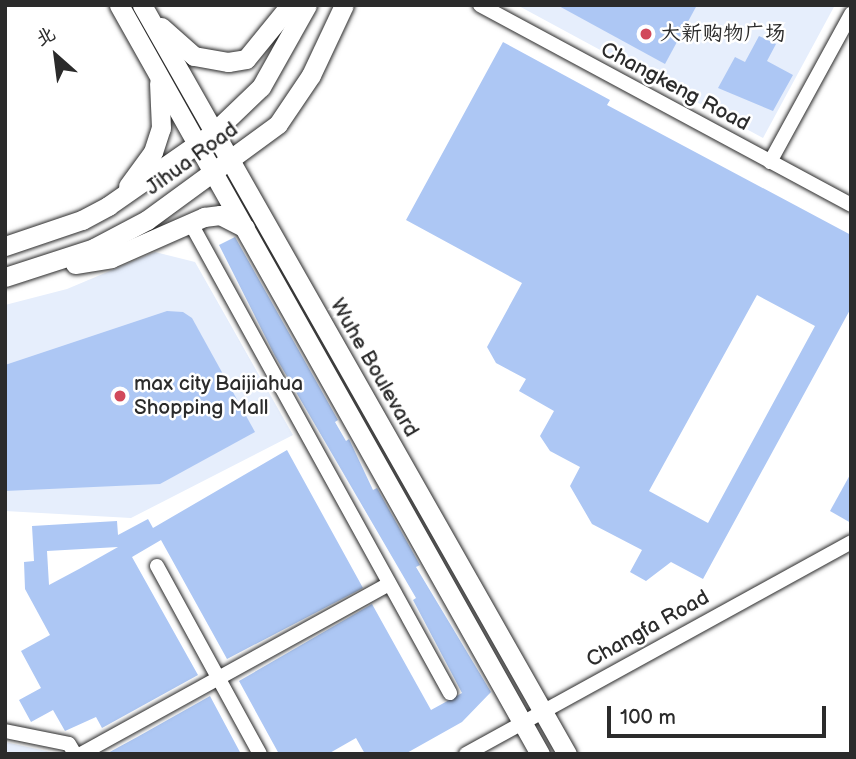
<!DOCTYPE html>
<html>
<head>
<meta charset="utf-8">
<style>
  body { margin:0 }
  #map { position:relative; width:856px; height:759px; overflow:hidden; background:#fff; font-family:"Balsamiq Sans","LXGW WenKai TC",sans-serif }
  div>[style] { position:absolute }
  .built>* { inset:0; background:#e6eefc }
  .building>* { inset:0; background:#adc7f4 }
  .roads { filter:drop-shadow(0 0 2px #2b2b2b) drop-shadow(0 0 2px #2b2b2b) }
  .minor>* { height:14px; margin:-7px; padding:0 7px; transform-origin:7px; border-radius:7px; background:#fff }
  .major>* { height:19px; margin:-9.5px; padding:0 9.5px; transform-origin:9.5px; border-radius:9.5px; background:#fff }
  .dots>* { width:19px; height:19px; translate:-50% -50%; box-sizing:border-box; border:4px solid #fff; border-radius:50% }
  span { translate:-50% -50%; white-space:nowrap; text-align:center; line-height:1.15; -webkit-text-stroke:5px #fff; paint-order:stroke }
  .poi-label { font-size:21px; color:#2b2b2b }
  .left { translate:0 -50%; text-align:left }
  .street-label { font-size:21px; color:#2b2b2b }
  .frame { position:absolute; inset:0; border:7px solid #2b2b2b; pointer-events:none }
  .north { position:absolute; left:21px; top:21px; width:70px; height:70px; -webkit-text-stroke:5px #fff; paint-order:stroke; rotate:332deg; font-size:19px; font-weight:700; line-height:28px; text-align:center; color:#2b2b2b }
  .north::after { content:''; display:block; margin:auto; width:24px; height:32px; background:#2b2b2b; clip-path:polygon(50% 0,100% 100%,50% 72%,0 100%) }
  .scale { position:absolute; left:607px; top:706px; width:219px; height:32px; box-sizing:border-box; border:4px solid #2b2b2b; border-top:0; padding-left:9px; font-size:21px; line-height:24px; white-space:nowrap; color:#2b2b2b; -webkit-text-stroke:5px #fff; paint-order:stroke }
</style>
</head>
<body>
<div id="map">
  <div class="built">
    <div style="clip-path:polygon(517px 5px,835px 5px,763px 138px)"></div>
    <div style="clip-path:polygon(155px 252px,195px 262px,293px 435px,131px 518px,5px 511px,5px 305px,67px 289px)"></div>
    <div style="clip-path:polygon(5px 742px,60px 754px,5px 754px)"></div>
  </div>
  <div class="building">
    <div style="clip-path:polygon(557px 5px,697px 5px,665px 64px)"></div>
    <div style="clip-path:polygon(759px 36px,776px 44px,767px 61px,793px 75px,773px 111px,718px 88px,735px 57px,745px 62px)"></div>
    <div style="clip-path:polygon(evenodd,503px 42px,610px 100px,607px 105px,851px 235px,851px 308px,703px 579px,671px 562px,646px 581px,630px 572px,642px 550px,592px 524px,570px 486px,580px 467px,550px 451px,540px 436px,554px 411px,519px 391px,526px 379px,496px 363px,487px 347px,522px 283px,406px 220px,503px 42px,757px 295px,815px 326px,708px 523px,649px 491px,757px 295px)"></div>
    <div style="clip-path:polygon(235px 237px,338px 420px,335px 422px,346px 441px,349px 439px,373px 490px,377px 488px,420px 565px,416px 567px,491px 692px,462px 722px,405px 754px,365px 754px,356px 738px,328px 754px,279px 754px,239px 681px,372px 604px,431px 710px,462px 693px,413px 600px,416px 598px,275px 356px,219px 245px)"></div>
    <div style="clip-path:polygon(167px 311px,183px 312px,192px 318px,255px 432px,160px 484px,5px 491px,5px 365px)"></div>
    <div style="clip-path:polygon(evenodd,287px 450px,363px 588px,227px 659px,161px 540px,132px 557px,198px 675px,102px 728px,96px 717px,65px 731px,53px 710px,31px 722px,19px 700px,41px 688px,21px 651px,50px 635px,25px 589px,24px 562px,34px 561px,32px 526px,117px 521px,118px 535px,148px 519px,153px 528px,287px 450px,118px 547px,79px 569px,49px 585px,47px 551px,118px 547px)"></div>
    <div style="clip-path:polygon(851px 473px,851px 523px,830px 511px)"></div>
    <div style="clip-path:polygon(210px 696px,241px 754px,106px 754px,139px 736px)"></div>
  </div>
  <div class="roads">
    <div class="minor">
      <div style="left:480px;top:5px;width:421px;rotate:28.3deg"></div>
      <div style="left:770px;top:162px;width:169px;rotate:-61.3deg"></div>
      <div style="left:190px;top:222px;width:538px;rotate:61.1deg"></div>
      <div style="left:157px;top:566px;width:214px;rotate:61.3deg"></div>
      <div style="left:5px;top:731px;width:65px;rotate:11.5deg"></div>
      <div style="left:69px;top:744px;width:12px;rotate:59deg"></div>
      <div style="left:81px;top:754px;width:352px;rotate:-28.9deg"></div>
      <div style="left:466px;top:754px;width:440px;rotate:-28.8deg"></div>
    </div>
    <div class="major">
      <div style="left:119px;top:5px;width:859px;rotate:60.66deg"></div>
      <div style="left:142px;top:5px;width:861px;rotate:60.43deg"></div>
      <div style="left:161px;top:27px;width:44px;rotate:41.3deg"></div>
      <div style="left:194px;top:56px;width:35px;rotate:10deg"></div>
      <div style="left:228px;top:62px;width:18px;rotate:-9deg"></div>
      <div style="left:246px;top:59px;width:70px;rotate:-50.8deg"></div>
      <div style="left:128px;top:186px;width:42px;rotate:-53.7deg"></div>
      <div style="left:153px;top:152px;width:25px;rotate:-72deg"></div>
      <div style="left:161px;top:128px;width:45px;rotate:-92.5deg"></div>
      <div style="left:5px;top:246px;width:81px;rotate:-18.7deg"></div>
      <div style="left:82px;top:220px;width:30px;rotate:-28deg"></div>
      <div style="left:108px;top:206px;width:129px;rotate:-34.9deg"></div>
      <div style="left:214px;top:132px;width:65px;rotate:-43.8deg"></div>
      <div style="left:261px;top:87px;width:94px;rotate:-60.7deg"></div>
      <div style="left:75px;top:264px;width:36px;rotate:-9deg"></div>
      <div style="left:111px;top:258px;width:102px;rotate:-23.8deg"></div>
      <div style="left:204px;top:217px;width:16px;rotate:-7deg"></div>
      <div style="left:220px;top:215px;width:28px;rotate:27deg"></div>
      <div style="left:5px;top:277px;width:94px;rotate:-18deg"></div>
      <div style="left:94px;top:248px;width:60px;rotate:-27.8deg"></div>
      <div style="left:147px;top:220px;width:162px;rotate:-36.2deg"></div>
      <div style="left:278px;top:124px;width:59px;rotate:-56deg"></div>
      <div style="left:311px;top:75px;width:77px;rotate:-64.8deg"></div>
    </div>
  </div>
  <div class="dots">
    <div style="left:646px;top:34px;background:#d1495b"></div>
    <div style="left:120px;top:396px;background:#d1495b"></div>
  </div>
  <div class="poi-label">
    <span class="left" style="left:660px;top:34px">大新购物广场</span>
    <span class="left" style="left:134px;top:396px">max city Baijiahua<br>Shopping Mall</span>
  </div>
  <div class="street-label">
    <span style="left:675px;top:87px;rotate:28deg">Changkeng Road</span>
    <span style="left:192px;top:159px;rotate:-36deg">Jihua Road</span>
    <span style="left:374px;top:368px;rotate:60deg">Wuhe Boulevard</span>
    <span style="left:648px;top:629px;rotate:-29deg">Changfa Road</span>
  </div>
  <div class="frame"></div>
  <div class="north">北</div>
  <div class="scale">100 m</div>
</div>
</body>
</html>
